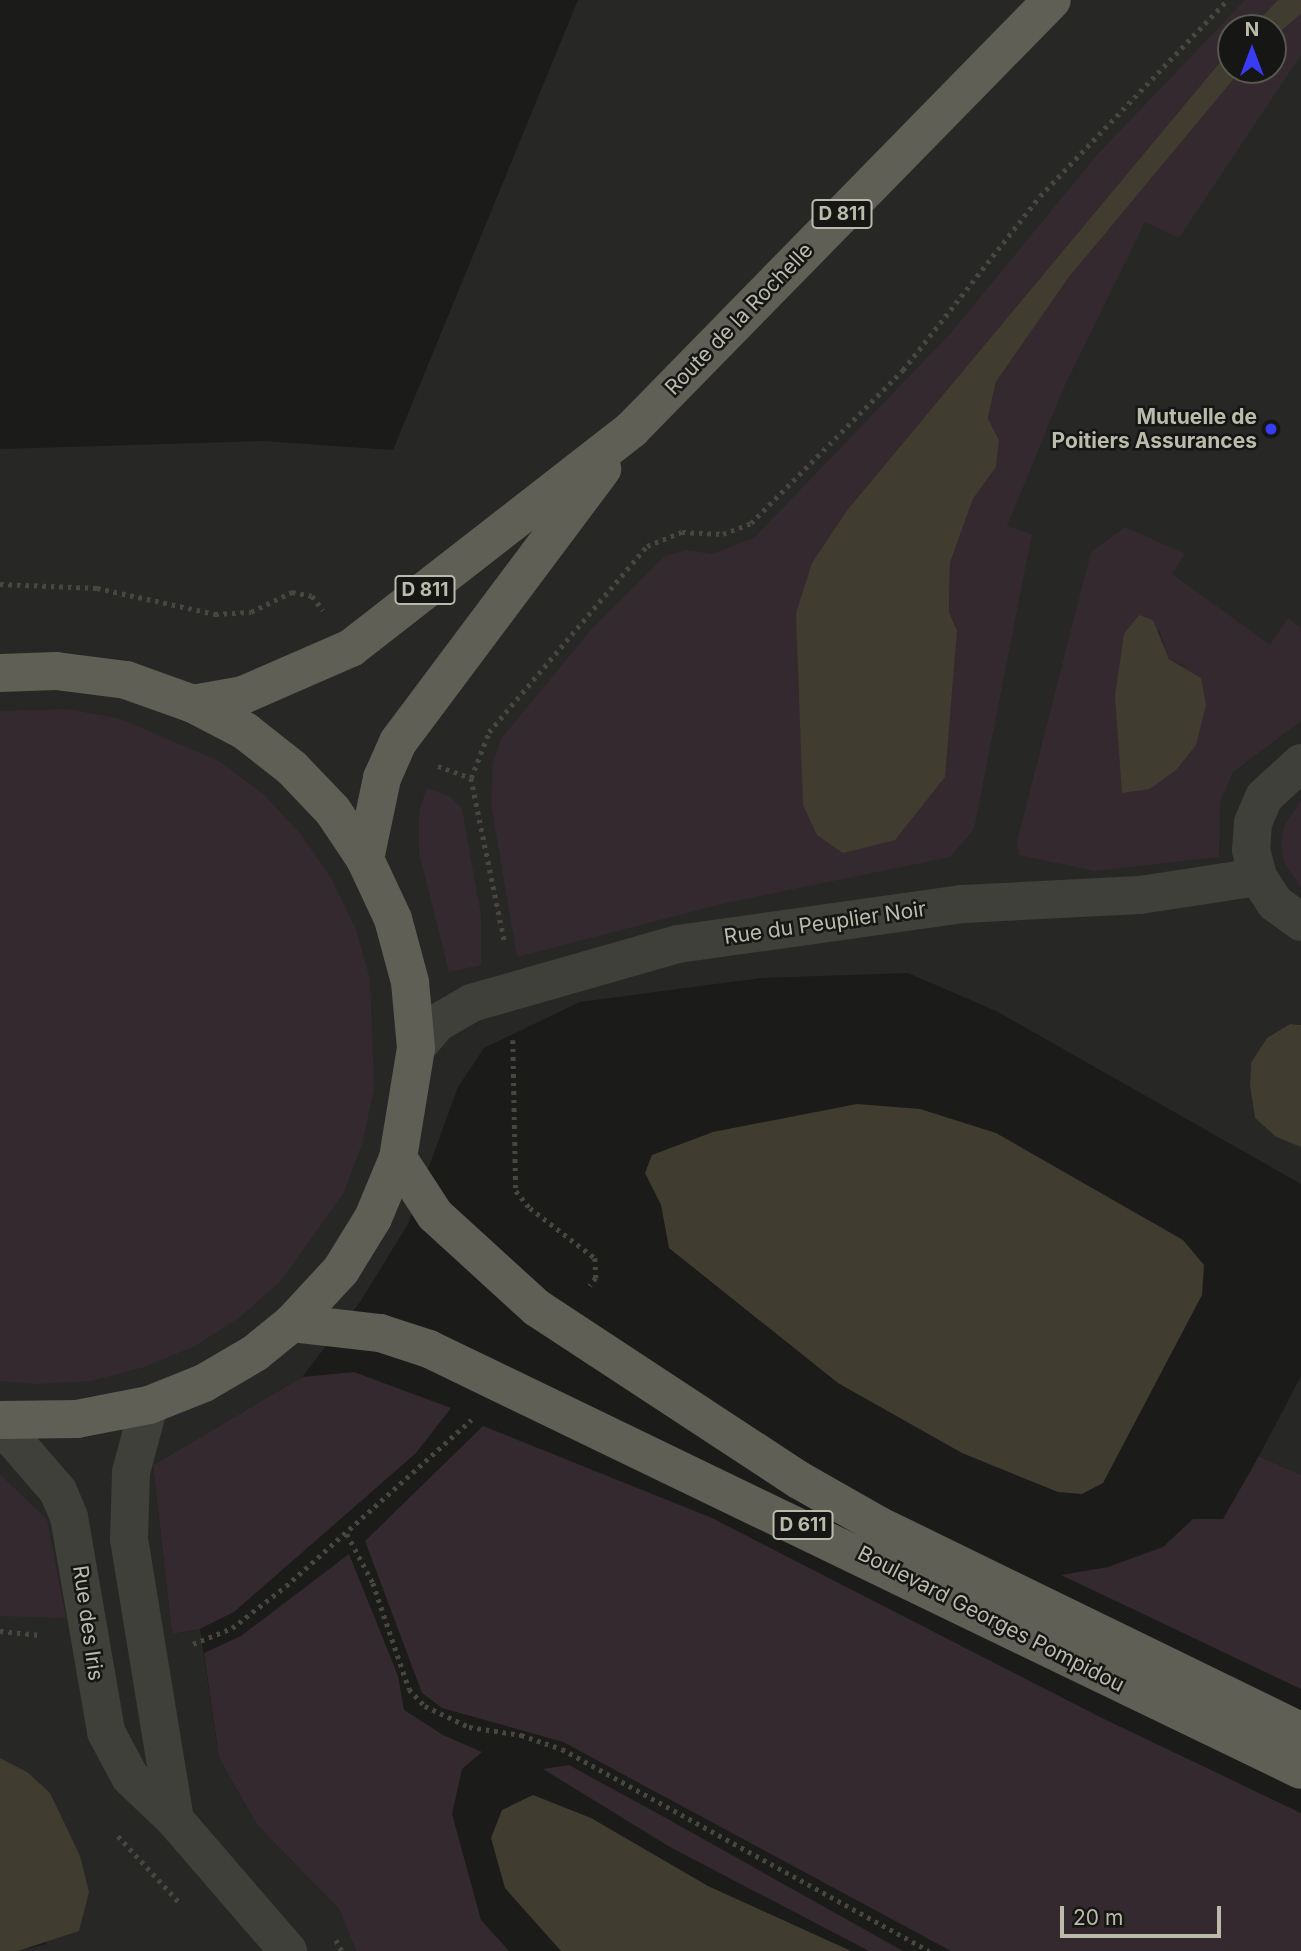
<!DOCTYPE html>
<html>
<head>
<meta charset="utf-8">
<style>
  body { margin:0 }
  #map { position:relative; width:1301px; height:1951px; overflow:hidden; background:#1b1b19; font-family:Inter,sans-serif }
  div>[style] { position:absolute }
  .built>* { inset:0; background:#272825 }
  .green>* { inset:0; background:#34292f }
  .water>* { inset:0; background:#403c2f }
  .path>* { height:4.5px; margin-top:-2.25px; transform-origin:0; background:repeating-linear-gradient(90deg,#474740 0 3.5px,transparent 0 8.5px) }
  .minor>* { height:38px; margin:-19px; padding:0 19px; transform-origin:19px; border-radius:19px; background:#3f403a }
  .primary>* { height:38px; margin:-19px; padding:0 19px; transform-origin:19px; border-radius:19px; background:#5f5f56 }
  .dots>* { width:19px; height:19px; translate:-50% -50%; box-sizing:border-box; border:4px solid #161614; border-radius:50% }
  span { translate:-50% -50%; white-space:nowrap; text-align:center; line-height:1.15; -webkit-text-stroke:5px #161614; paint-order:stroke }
  .shield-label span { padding:2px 5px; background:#161614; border:2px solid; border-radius:5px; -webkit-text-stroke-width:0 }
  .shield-label { font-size:19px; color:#bbbbab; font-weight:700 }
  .street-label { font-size:21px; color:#bbbbab }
  .poi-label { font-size:21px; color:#bbbbab; font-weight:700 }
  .right { translate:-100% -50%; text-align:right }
  .north { position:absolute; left:1217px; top:14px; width:70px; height:70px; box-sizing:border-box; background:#161614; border:2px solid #585850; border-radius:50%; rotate:0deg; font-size:19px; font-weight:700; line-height:28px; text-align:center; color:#bbbbab }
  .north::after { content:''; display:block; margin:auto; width:24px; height:32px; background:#383df4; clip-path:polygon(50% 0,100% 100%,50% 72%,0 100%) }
  .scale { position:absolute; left:1060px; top:1906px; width:161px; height:32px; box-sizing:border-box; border:4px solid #bbbbab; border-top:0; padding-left:9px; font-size:21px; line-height:24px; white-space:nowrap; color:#bbbbab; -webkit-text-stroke:5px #161614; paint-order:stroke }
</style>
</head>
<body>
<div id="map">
  <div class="built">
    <div style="clip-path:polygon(578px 0,1278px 0,1251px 28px,1231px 28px,1231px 49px,848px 509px,957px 630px,999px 440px,1241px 70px,1273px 70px,1273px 38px,1301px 14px,1301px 1025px,1290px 1024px,1251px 1063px,1250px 1086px,1255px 1118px,1276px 1137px,1301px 1147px,1301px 1184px,996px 1011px,908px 973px,761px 978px,580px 1002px,484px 1048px,458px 1087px,408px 1224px,360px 1302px,302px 1377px,153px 1465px,172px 1634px,200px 1629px,219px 1758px,257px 1825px,339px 1909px,356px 1951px,18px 1951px,47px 1944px,27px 1772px,0 1758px,0 449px,263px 441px,393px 450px)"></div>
    <div style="clip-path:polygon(1301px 1376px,1301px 1475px,1259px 1456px)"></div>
  </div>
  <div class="green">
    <div style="clip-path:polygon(1245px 0,1278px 0,1251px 28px,1231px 28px,1231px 49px,848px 509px,802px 736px,803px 805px,957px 630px,949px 612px,950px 563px,973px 499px,996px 467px,999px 440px,988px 418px,996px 382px,1069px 277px,1199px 116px,1241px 70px,1273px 70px,1273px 38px,1301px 14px,1301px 55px,1179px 238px,1145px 222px,1064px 387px,1007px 526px,1032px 534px,974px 829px,950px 857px,721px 904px,517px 957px,491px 804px,493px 764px,501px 739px,590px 631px,665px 556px,686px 550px,712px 554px,754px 538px,950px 334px,1097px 155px)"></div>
    <div style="clip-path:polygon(evenodd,1125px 527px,1185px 554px,1172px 574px,1270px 645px,1288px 618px,1301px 628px,1301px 721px,1233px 772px,1220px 801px,1219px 857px,1095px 871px,1019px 855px,1017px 842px,1091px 552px,1125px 527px,1159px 629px,1169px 659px,1186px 666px,1115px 696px,1159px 629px)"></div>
    <div style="clip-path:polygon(65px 709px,118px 718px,219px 761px,263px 794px,300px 833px,331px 878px,355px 927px,370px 979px,374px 1088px,363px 1141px,344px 1192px,281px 1281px,240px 1317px,195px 1346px,144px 1367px,91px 1381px,37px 1384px,0 1381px,0 711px)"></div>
    <div style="clip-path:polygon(427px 788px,449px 796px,462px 809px,481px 915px,481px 965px,449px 972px,419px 853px,419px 811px)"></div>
    <div style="clip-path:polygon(1301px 801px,1301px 887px,1284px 862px,1281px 844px,1284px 826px)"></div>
    <div style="clip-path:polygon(354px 1372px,451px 1408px,416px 1453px,234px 1612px,200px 1629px,172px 1634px,153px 1465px,302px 1377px)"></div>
    <div style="clip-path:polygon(483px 1426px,712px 1518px,1102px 1718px,1301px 1813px,1301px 1951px,951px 1951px,563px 1742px,442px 1708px,422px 1693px,365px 1541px)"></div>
    <div style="clip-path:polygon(1259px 1456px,1301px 1475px,1301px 1689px,1061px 1575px,1108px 1567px,1163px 1547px,1193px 1519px,1223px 1519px)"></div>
    <div style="clip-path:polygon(0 1474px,47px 1520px,66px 1618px,0 1616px)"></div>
    <div style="clip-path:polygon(349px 1554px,398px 1676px,404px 1710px,443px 1735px,482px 1752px,462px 1769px,452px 1814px,481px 1920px,509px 1951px,356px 1951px,339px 1909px,257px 1825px,219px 1758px,204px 1653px,241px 1636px)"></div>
    <div style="clip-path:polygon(569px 1765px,664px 1817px,903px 1951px,869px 1951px,670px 1847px,543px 1769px)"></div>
  </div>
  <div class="water">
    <div style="clip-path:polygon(1278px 0,1301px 0,1301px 14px,1273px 38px,1273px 28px,1251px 28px)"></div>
    <div style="clip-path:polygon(1231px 49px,1231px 70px,1241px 70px,1069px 277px,996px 382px,988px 418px,999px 440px,996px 467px,973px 499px,950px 563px,949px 612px,957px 630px,945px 777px,895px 840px,843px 853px,817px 835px,803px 805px,796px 613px,812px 563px,848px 509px)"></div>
    <div style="clip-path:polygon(1139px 615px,1153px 620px,1169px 659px,1201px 678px,1206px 705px,1196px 745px,1176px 770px,1150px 789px,1122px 793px,1115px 696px,1124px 634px)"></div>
    <div style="clip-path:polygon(1290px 1024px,1301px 1025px,1301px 1147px,1276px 1137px,1255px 1118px,1250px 1086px,1251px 1063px,1267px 1038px)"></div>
    <div style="clip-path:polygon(857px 1104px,920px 1109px,996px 1133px,1183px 1240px,1204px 1265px,1202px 1295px,1103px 1483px,1082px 1494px,1058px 1492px,962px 1453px,838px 1383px,669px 1248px,661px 1205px,645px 1173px,652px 1155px,713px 1132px)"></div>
    <div style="clip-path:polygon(0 1758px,27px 1772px,50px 1793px,80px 1856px,89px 1892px,79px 1931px,18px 1951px,0 1951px)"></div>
    <div style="clip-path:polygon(533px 1795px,591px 1818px,708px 1886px,851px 1951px,561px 1951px,505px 1888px,491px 1838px,502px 1810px)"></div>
  </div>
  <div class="path">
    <div style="left:0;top:584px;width:97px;rotate:2.4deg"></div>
    <div style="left:97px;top:588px;width:121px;rotate:12.4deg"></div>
    <div style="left:215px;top:614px;width:36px;rotate:-3deg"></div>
    <div style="left:251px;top:612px;width:46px;rotate:-26deg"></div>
    <div style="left:292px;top:592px;width:20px;rotate:11deg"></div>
    <div style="left:312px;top:596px;width:18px;rotate:52deg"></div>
    <div style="left:438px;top:766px;width:35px;rotate:20deg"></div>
    <div style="left:471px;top:778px;width:169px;rotate:78.4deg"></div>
    <div style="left:471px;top:778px;width:49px;rotate:-68.6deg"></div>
    <div style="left:489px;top:732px;width:244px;rotate:-49.7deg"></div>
    <div style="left:647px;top:546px;width:38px;rotate:-22deg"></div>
    <div style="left:682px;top:532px;width:41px;rotate:2.8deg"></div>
    <div style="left:723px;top:534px;width:30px;rotate:-21deg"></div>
    <div style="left:751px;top:523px;width:216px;rotate:-45.2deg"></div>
    <div style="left:903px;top:370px;width:221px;rotate:-51.8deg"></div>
    <div style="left:1040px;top:196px;width:271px;rotate:-46.3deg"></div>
    <div style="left:513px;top:1040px;width:151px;rotate:88.9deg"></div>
    <div style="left:516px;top:1191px;width:22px;rotate:51deg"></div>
    <div style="left:530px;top:1208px;width:82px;rotate:37.6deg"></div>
    <div style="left:595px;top:1258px;width:20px;rotate:87deg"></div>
    <div style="left:596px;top:1278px;width:10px;rotate:127deg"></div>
    <div style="left:347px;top:1534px;width:55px;rotate:62deg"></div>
    <div style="left:373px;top:1583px;width:112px;rotate:71.2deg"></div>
    <div style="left:409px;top:1689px;width:23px;rotate:47deg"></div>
    <div style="left:425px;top:1706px;width:49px;rotate:25.5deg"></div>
    <div style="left:469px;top:1727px;width:53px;rotate:8.7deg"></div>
    <div style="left:521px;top:1735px;width:43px;rotate:18.9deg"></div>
    <div style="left:562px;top:1749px;width:419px;rotate:28.8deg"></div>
    <div style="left:0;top:1631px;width:40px;rotate:5.7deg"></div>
    <div style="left:193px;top:1644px;width:42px;rotate:-22.3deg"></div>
    <div style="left:232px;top:1628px;width:68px;rotate:-37.9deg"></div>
    <div style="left:286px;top:1586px;width:249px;rotate:-41.9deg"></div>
    <div style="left:118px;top:1836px;width:90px;rotate:47.3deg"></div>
    <div style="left:336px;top:1940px;width:13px;rotate:61deg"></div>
  </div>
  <div class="minor">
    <div style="left:1301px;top:763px;width:50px;rotate:137.4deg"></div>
    <div style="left:1264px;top:797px;width:28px;rotate:113deg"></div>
    <div style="left:1253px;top:823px;width:27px;rotate:94deg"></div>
    <div style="left:1251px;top:850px;width:28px;rotate:75deg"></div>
    <div style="left:1258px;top:877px;width:31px;rotate:57deg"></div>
    <div style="left:1275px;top:903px;width:32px;rotate:36deg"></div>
    <div style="left:416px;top:1048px;width:33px;rotate:-50deg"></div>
    <div style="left:437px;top:1023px;width:39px;rotate:-30deg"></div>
    <div style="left:471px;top:1003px;width:215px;rotate:-15.9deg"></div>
    <div style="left:678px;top:944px;width:288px;rotate:-8deg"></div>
    <div style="left:963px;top:904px;width:177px;rotate:-2.9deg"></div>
    <div style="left:1140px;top:895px;width:119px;rotate:-8.7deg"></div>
    <div style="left:149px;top:1405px;width:69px;rotate:105deg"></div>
    <div style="left:131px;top:1472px;width:67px;rotate:91.7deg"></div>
    <div style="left:129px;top:1539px;width:285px;rotate:80.7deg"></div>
    <div style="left:0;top:1424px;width:89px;rotate:49.1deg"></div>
    <div style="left:58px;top:1491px;width:28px;rotate:67deg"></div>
    <div style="left:69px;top:1517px;width:218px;rotate:80.2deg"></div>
    <div style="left:106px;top:1732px;width:51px;rotate:61.9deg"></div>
    <div style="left:130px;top:1777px;width:62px;rotate:43.7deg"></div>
    <div style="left:175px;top:1820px;width:173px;rotate:49.2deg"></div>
  </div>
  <div class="primary">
    <div style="left:0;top:673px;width:56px;rotate:-2deg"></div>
    <div style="left:56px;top:671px;width:71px;rotate:7.3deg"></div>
    <div style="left:126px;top:680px;width:71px;rotate:19.7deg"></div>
    <div style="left:193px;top:704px;width:59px;rotate:27.4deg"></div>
    <div style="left:245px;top:731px;width:60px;rotate:38.2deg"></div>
    <div style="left:292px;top:768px;width:59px;rotate:46.4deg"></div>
    <div style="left:333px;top:811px;width:58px;rotate:56.3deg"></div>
    <div style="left:365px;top:859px;width:66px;rotate:65deg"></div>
    <div style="left:393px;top:919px;width:65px;rotate:74.9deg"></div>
    <div style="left:410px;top:982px;width:66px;rotate:84.8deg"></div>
    <div style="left:416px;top:1048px;width:111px;rotate:99.3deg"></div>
    <div style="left:398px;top:1158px;width:65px;rotate:112.6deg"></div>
    <div style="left:373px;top:1218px;width:61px;rotate:121.6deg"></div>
    <div style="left:341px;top:1270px;width:72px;rotate:132.8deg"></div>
    <div style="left:292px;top:1323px;width:48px;rotate:141deg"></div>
    <div style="left:255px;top:1353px;width:59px;rotate:149.5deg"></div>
    <div style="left:204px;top:1383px;width:59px;rotate:158.2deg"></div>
    <div style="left:149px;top:1405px;width:73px;rotate:169deg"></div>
    <div style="left:77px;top:1419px;width:77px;rotate:179.3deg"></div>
    <div style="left:193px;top:704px;width:51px;rotate:-10.2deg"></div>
    <div style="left:243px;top:695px;width:118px;rotate:-23.5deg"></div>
    <div style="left:351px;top:648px;width:356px;rotate:-37.9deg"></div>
    <div style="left:632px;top:429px;width:600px;rotate:-45.61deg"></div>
    <div style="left:365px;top:859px;width:83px;rotate:-78.1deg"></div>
    <div style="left:382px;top:778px;width:39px;rotate:-66deg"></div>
    <div style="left:398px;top:742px;width:341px;rotate:-53.2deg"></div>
    <div style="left:398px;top:1158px;width:68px;rotate:57deg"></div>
    <div style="left:435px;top:1215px;width:138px;rotate:42.4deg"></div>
    <div style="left:537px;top:1308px;width:313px;rotate:33.3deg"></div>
    <div style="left:799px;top:1480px;width:91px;rotate:29.7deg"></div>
    <div style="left:878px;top:1525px;width:470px;rotate:26deg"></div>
    <div style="left:292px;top:1323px;width:89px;rotate:6.5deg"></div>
    <div style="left:380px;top:1333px;width:52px;rotate:18.1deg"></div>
    <div style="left:429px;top:1349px;width:968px;rotate:25.77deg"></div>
  </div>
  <div class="dots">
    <div style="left:1271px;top:429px;background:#383df4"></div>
  </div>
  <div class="shield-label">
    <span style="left:842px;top:214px">D 811</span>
    <span style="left:425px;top:590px">D 811</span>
    <span style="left:803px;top:1525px">D 611</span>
  </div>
  <div class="street-label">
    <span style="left:739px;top:319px;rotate:-46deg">Route de la Rochelle</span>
    <span style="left:825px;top:923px;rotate:-8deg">Rue du Peuplier Noir</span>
    <span style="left:991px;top:1619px;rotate:27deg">Boulevard Georges Pompidou</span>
    <span style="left:88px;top:1623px;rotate:82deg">Rue des Iris</span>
  </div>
  <div class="poi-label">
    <span class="right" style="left:1257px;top:429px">Mutuelle de<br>Poitiers Assurances</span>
  </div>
  <div class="north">N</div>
  <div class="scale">20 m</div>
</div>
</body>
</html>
